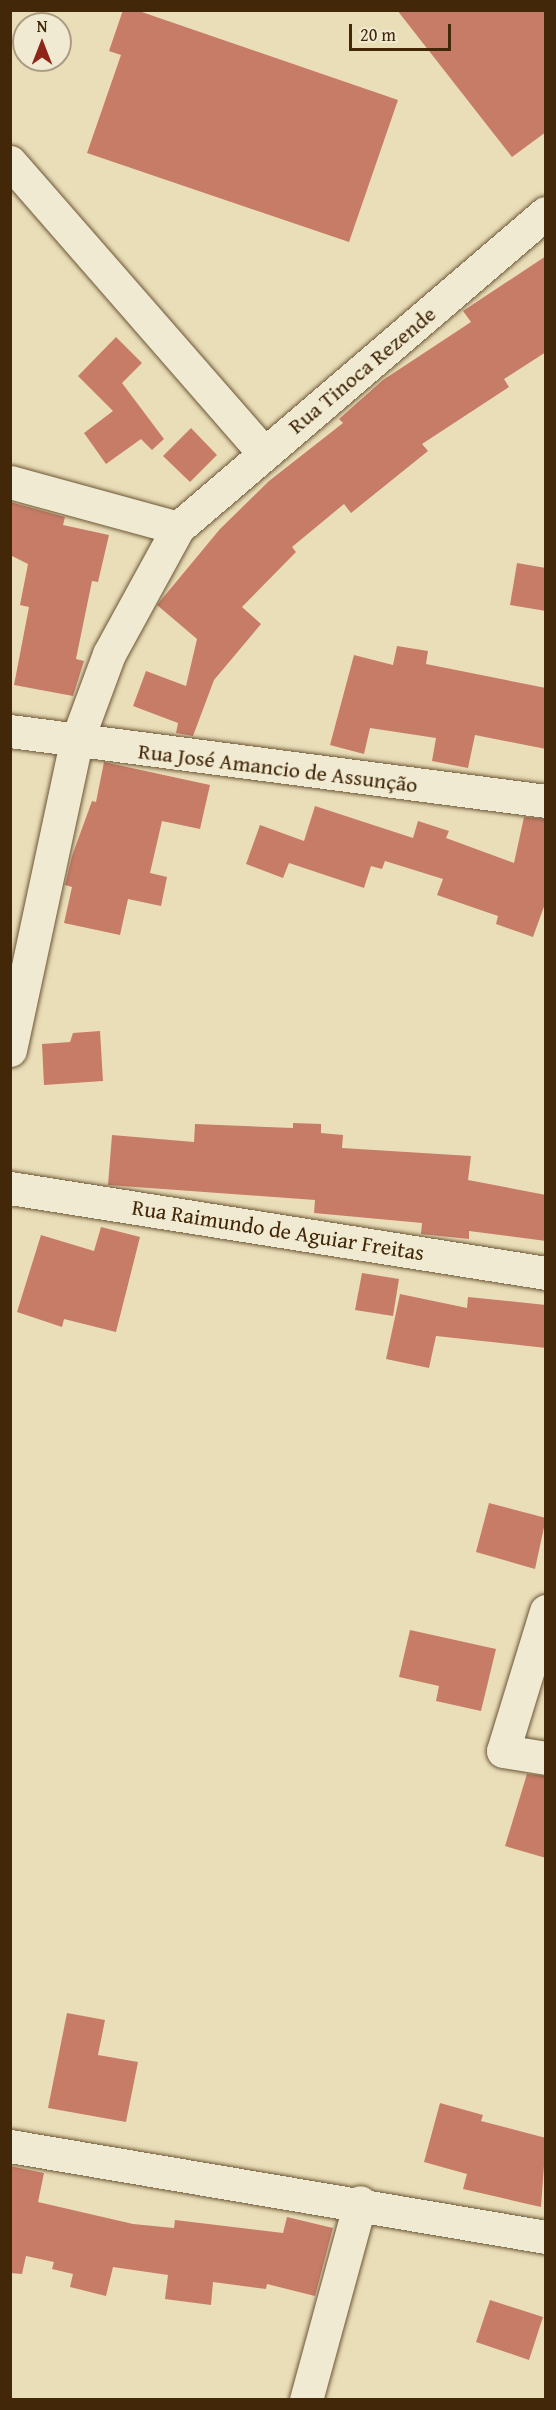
<!DOCTYPE html>
<html>
<head>
<meta charset="utf-8">
<style>
  body { margin:0 }
  #map { position:relative; width:556px; height:2410px; overflow:hidden; background:#eadeb9; font-family:"Gentium Book Plus",serif }
  div>[style] { position:absolute }
  .building>* { inset:0; background:#c77c68 }
  .roads { filter:drop-shadow(0 0 2px #6c5635) drop-shadow(0 0 2px #6c5635) }
  .minor>* { height:33px; margin:-16.5px; padding:0 16.5px; transform-origin:16.5px; border-radius:16.5px; background:#f1ead2 }
  span { translate:-50% -50%; white-space:nowrap; text-align:center; line-height:1.15; -webkit-text-stroke:6px #f1ead2; paint-order:stroke }
  .street-label { font-size:22px; color:#422809 }
  .frame { position:absolute; inset:0; border:12px solid #422809; pointer-events:none }
  .north { position:absolute; left:12px; top:12px; width:60px; height:60px; box-sizing:border-box; background:#f1ead2; border:2px solid #ab9c82; border-radius:50%; rotate:0deg; font-size:16px; font-weight:700; line-height:24px; text-align:center; color:#422809 }
  .north::after { content:''; display:block; margin:auto; width:21px; height:27px; background:#8f2418; clip-path:polygon(50% 0,100% 100%,50% 72%,0 100%) }
  .scale { position:absolute; left:349px; top:24px; width:102px; height:27px; box-sizing:border-box; border:3px solid #422809; border-top:0; padding-left:8px; font-size:18px; line-height:21px; white-space:nowrap; color:#422809; -webkit-text-stroke:4px #f1ead2; paint-order:stroke }
</style>
</head>
<body>
<div id="map">
  <div class="building">
    <div style="clip-path:polygon(123px 10px,136px 10px,398px 100px,349px 242px,87px 153px,121px 55px,109px 51px)"></div>
    <div style="clip-path:polygon(397px 10px,546px 10px,546px 132px,512px 157px)"></div>
    <div style="clip-path:polygon(546px 256px,546px 352px,504px 379px,509px 387px,422px 444px,428px 451px,351px 513px,344px 504px,292px 547px,296px 552px,242px 607px,261px 624px,214px 680px,193px 736px,176px 733px,178px 723px,133px 706px,146px 671px,186px 686px,197px 639px,157px 605px,220px 529px,269px 481px,343px 423px,339px 419px,383px 380px,471px 322px,463px 311px)"></div>
    <div style="clip-path:polygon(116px 337px,142px 363px,122px 383px,164px 439px,152px 450px,141px 439px,106px 464px,84px 433px,113px 411px,78px 376px)"></div>
    <div style="clip-path:polygon(191px 428px,217px 455px,190px 482px,163px 456px)"></div>
    <div style="clip-path:polygon(10px 502px,65px 517px,63px 525px,109px 535px,98px 582px,92px 581px,76px 659px,84px 661px,73px 696px,14px 685px,29px 607px,20px 605px,28px 564px,10px 555px)"></div>
    <div style="clip-path:polygon(517px 563px,546px 568px,546px 611px,510px 605px)"></div>
    <div style="clip-path:polygon(397px 646px,428px 651px,426px 664px,546px 688px,546px 749px,475px 735px,468px 768px,432px 761px,436px 738px,370px 728px,364px 754px,330px 745px,354px 655px,393px 665px)"></div>
    <div style="clip-path:polygon(104px 762px,210px 785px,200px 829px,162px 821px,150px 873px,167px 877px,161px 906px,128px 899px,120px 935px,64px 923px,72px 887px,65px 885px,72px 856px,92px 801px,96px 802px)"></div>
    <div style="clip-path:polygon(315px 806px,413px 838px,418px 821px,449px 831px,446px 838px,514px 863px,524px 817px,546px 819px,546px 901px,533px 937px,496px 924px,498px 916px,437px 895px,443px 879px,385px 861px,382px 869px,371px 866px,364px 888px,289px 863px,283px 878px,246px 864px,260px 825px,304px 841px)"></div>
    <div style="clip-path:polygon(100px 1031px,103px 1081px,44px 1085px,42px 1044px,70px 1042px,73px 1033px)"></div>
    <div style="clip-path:polygon(293px 1123px,321px 1124px,321px 1133px,343px 1135px,342px 1148px,471px 1156px,468px 1180px,546px 1195px,546px 1241px,469px 1231px,469px 1239px,421px 1234px,422px 1223px,314px 1213px,315px 1200px,108px 1185px,112px 1135px,194px 1142px,195px 1124px,293px 1128px)"></div>
    <div style="clip-path:polygon(101px 1227px,140px 1237px,116px 1332px,64px 1319px,62px 1327px,17px 1312px,41px 1235px,94px 1251px)"></div>
    <div style="clip-path:polygon(362px 1273px,399px 1279px,393px 1316px,355px 1310px)"></div>
    <div style="clip-path:polygon(400px 1294px,467px 1308px,468px 1297px,546px 1305px,546px 1348px,436px 1336px,429px 1368px,386px 1359px)"></div>
    <div style="clip-path:polygon(489px 1503px,546px 1518px,535px 1569px,476px 1552px)"></div>
    <div style="clip-path:polygon(410px 1630px,496px 1649px,481px 1711px,436px 1701px,439px 1686px,399px 1677px)"></div>
    <div style="clip-path:polygon(527px 1774px,546px 1776px,546px 1858px,505px 1846px)"></div>
    <div style="clip-path:polygon(67px 2013px,105px 2020px,98px 2055px,138px 2062px,126px 2122px,48px 2108px)"></div>
    <div style="clip-path:polygon(440px 2103px,483px 2115px,481px 2121px,546px 2138px,541px 2207px,463px 2189px,467px 2174px,424px 2162px)"></div>
    <div style="clip-path:polygon(10px 2166px,44px 2173px,38px 2202px,133px 2224px,174px 2228px,175px 2220px,283px 2233px,287px 2217px,333px 2228px,315px 2296px,267px 2284px,266px 2289px,213px 2282px,211px 2305px,165px 2299px,168px 2275px,113px 2267px,106px 2296px,70px 2287px,73px 2274px,52px 2269px,54px 2262px,26px 2256px,22px 2274px,10px 2273px)"></div>
    <div style="clip-path:polygon(490px 2300px,543px 2317px,529px 2360px,476px 2342px)"></div>
  </div>
  <div class="roads">
    <div class="minor">
      <div style="left:10px;top:162px;width:386px;rotate:48.9deg"></div>
      <div style="left:10px;top:482px;width:174px;rotate:15.3deg"></div>
      <div style="left:10px;top:731px;width:541px;rotate:7.44deg"></div>
      <div style="left:10px;top:1050px;width:314px;rotate:-77.9deg"></div>
      <div style="left:76px;top:743px;width:95px;rotate:-69.7deg"></div>
      <div style="left:109px;top:654px;width:144px;rotate:-61.3deg"></div>
      <div style="left:178px;top:528px;width:484px;rotate:-40.6deg"></div>
      <div style="left:10px;top:1188px;width:543px;rotate:9.01deg"></div>
      <div style="left:546px;top:1611px;width:146px;rotate:107.1deg"></div>
      <div style="left:503px;top:1751px;width:44px;rotate:9.2deg"></div>
      <div style="left:10px;top:2146px;width:544px;rotate:9.64deg"></div>
      <div style="left:306px;top:2400px;width:205px;rotate:-74.7deg"></div>
    </div>
  </div>
  <div class="street-label">
    <span style="left:362px;top:370px;rotate:-40deg">Rua Tinoca Rezende</span>
    <span style="left:278px;top:768px;rotate:7deg">Rua José Amancio de Assunção</span>
    <span style="left:278px;top:1230px;rotate:9deg">Rua Raimundo de Aguiar Freitas</span>
  </div>
  <div class="frame"></div>
  <div class="north">N</div>
  <div class="scale">20 m</div>
</div>
</body>
</html>
